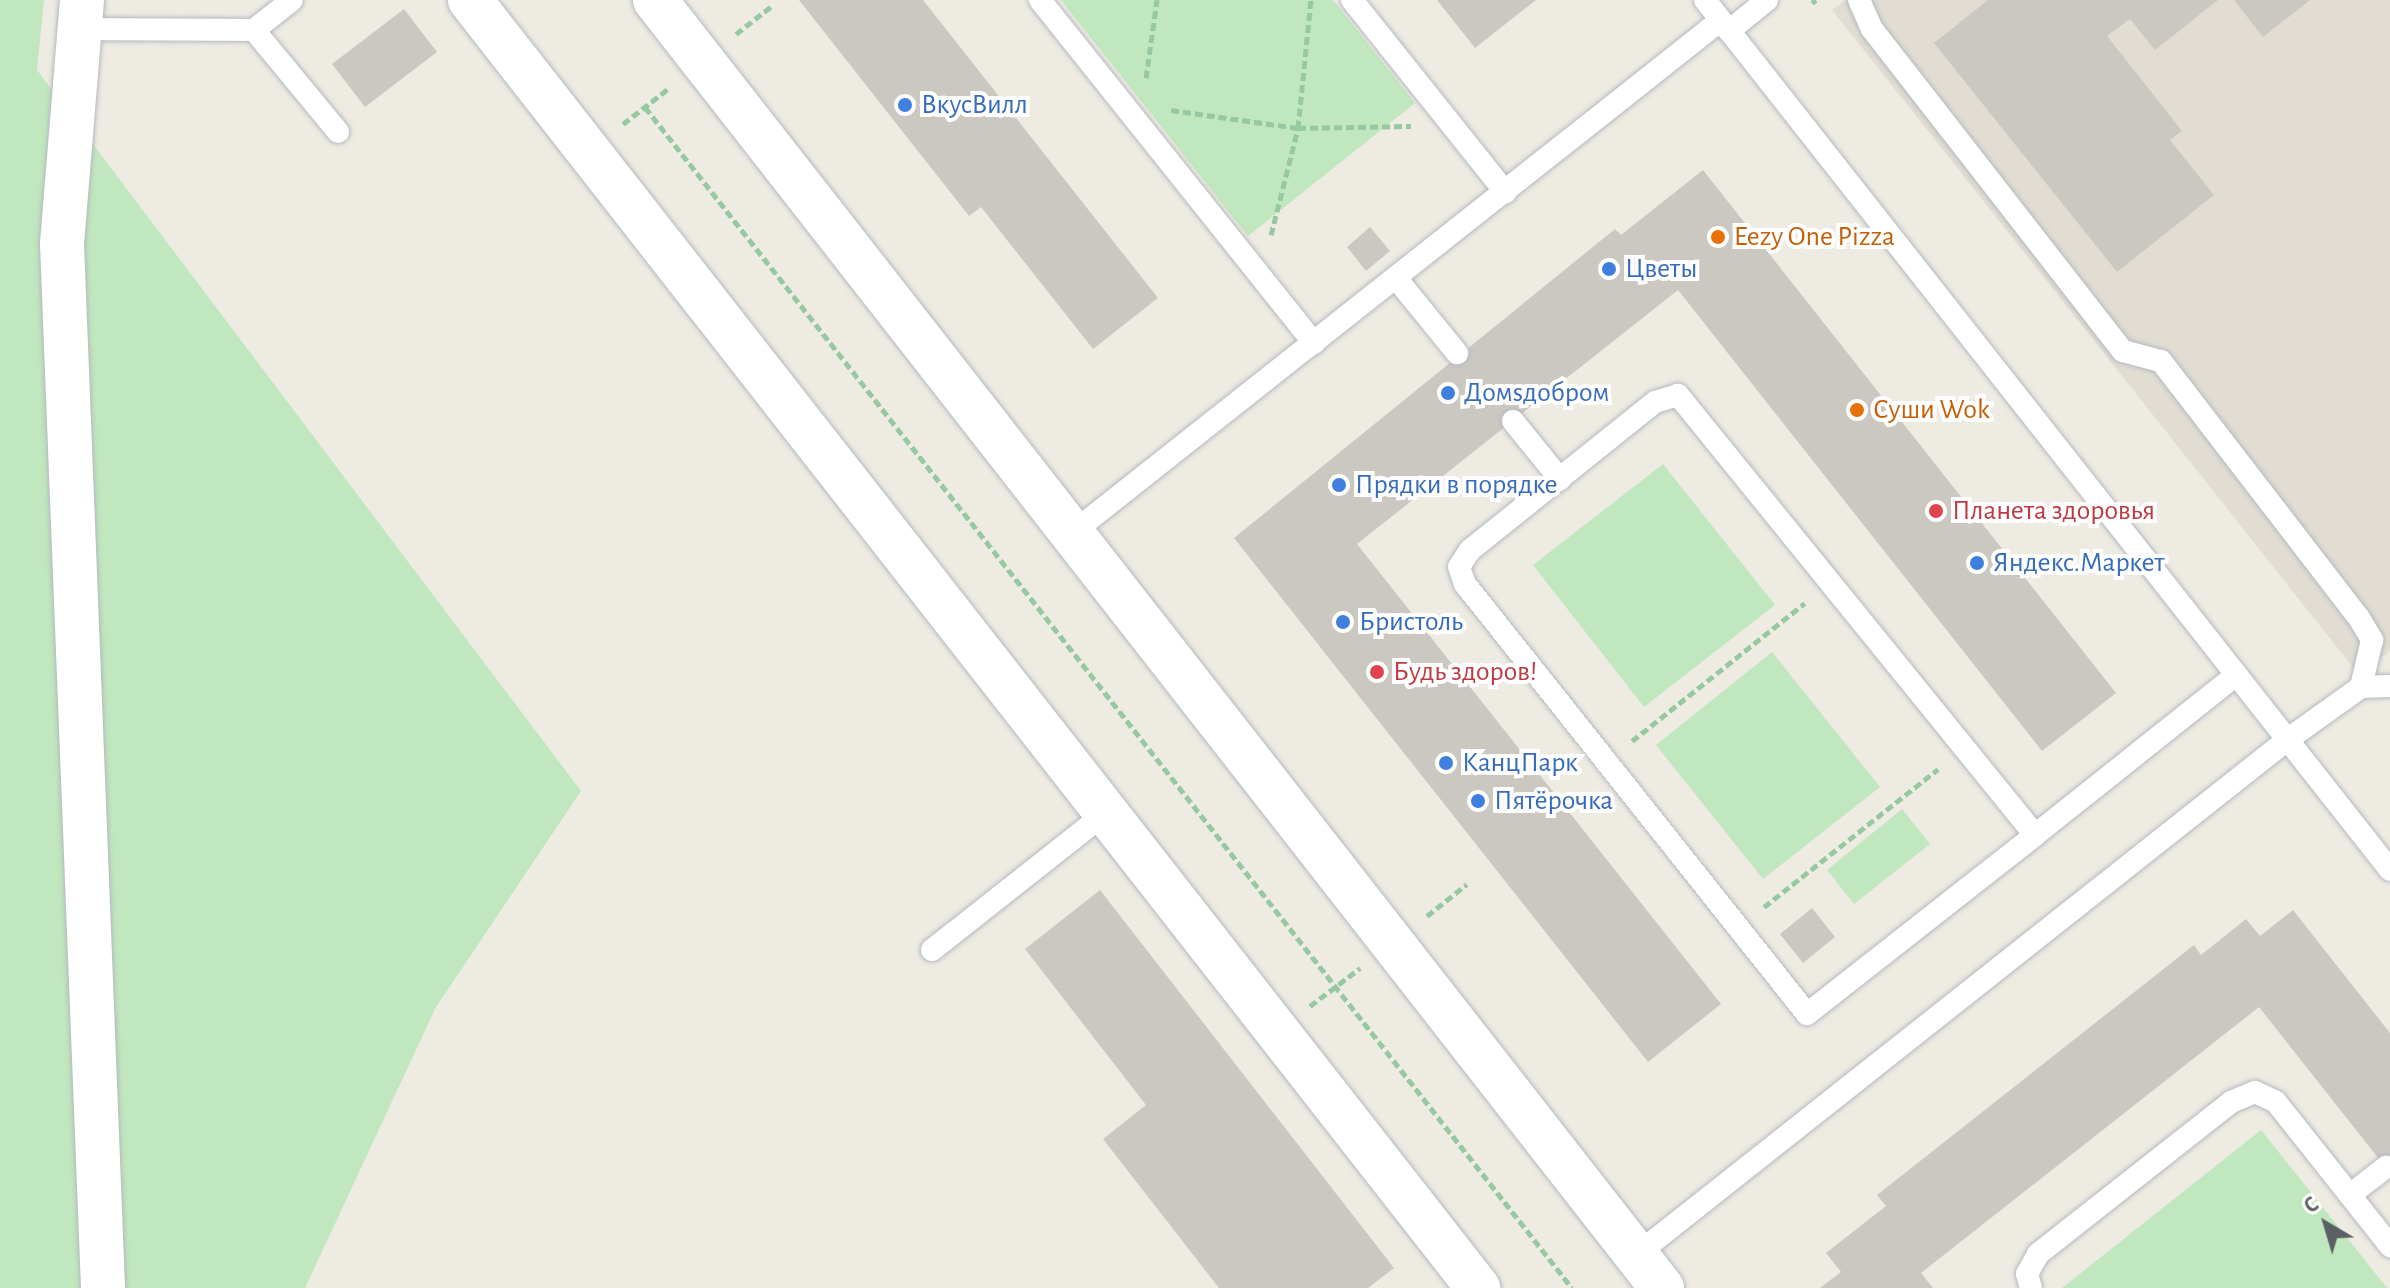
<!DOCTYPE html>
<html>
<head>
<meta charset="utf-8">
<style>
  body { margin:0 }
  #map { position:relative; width:2390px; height:1288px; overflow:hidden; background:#eeebe3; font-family:"Alegreya Sans",sans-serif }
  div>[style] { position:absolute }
  .education>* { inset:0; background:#e1ddd3 }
  .green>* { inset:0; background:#c0e7be }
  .building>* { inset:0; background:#cbc8c2 }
  .path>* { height:5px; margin-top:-2.5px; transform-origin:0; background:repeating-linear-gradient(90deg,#96c9a2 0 8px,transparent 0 12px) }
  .roads { filter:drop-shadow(0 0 2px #b5b9be) drop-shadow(0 0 2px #b5b9be) }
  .service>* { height:22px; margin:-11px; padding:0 11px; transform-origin:11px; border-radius:11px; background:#fff }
  .minor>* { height:44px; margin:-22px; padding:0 22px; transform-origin:22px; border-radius:22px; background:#fff }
  .dots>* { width:22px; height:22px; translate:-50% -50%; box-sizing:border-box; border:4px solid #fff; border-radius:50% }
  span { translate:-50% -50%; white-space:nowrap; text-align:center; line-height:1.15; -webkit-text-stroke:8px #fff; paint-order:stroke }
  .shop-label { font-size:28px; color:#366cbe }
  .left { translate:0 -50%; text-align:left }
  .food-label { font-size:28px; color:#c56008 }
  .health-label { font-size:28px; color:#be3a42 }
  .north { position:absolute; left:2286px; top:1184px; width:80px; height:80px; -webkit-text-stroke:6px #fff; paint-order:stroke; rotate:322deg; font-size:22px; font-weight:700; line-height:32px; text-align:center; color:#5b6064 }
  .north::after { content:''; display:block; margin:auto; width:28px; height:36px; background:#5b6064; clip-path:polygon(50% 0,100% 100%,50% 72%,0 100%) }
</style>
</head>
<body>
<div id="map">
  <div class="education">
    <div style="clip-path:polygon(1846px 0,2390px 0,2390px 651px,2359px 675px,1832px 10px)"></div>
  </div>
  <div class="green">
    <div style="clip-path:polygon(0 0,44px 0,37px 70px,581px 791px,436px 1007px,305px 1288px,0 1288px)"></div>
    <div style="clip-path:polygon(1061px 0,1333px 0,1415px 103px,1248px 236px)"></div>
    <div style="clip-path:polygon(1663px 464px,1775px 605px,1644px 707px,1533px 565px)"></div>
    <div style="clip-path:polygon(1772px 652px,1880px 787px,1763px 879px,1656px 745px)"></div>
    <div style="clip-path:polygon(1902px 809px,1930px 844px,1854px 904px,1827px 870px)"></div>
    <div style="clip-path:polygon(2261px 1130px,2387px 1288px,2062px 1288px)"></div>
  </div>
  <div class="building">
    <div style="clip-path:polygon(799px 0,923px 0,1158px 298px,1093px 349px,981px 207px,969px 216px)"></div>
    <div style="clip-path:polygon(1437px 0,1536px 0,1475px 48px)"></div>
    <div style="clip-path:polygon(1988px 0,2218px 0,2155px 50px,2130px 19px,2107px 36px,2182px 131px,2170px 140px,2214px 195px,2117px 272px,1934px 43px)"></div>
    <div style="clip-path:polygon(2234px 0,2310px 0,2263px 37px)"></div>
    <div style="clip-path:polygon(404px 9px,437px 52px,365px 107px,332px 64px)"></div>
    <div style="clip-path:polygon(1703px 170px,2116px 693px,2042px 751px,1678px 290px,1357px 544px,1721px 1004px,1648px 1062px,1234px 538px,1615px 229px,1621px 235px)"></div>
    <div style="clip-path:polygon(1370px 227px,1390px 251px,1366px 271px,1347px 247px)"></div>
    <div style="clip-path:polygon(1100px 890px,1394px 1268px,1368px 1288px,1219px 1288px,1103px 1139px,1146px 1105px,1025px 949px)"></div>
    <div style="clip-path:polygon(1812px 908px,1835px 937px,1803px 963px,1780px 934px)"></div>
    <div style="clip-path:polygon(2293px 910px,2390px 1033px,2390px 1173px,2259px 1007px,1921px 1273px,1933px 1288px,1820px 1288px,1841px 1272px,1826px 1253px,1886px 1206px,1877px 1195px,2194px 945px,2201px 955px,2246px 919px,2260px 936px)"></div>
  </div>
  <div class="path">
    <div style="left:1812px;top:3px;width:5px;rotate:-37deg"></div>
    <div style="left:736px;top:34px;width:47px;rotate:-38.1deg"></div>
    <div style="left:1146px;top:78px;width:79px;rotate:-82deg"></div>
    <div style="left:645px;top:107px;width:1501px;rotate:51.87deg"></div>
    <div style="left:1171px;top:110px;width:128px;rotate:8.1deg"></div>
    <div style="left:1298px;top:128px;width:113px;rotate:-1deg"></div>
    <div style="left:623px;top:124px;width:58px;rotate:-38deg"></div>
    <div style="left:1271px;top:235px;width:110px;rotate:-75.8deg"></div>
    <div style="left:1298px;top:128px;width:129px;rotate:-84.2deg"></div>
    <div style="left:1632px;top:741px;width:221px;rotate:-38.6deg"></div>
    <div style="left:1764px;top:907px;width:222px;rotate:-38.4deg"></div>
    <div style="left:1427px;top:916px;width:51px;rotate:-38.7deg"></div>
    <div style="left:1310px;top:1006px;width:63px;rotate:-37.2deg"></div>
  </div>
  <div class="roads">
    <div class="service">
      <div style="left:1040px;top:0;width:439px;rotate:51.4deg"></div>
      <div style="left:1352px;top:0;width:246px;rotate:51.4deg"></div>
      <div style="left:1705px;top:0;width:1107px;rotate:51.78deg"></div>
      <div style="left:1859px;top:0;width:32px;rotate:66deg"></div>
      <div style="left:1872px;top:29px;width:408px;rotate:52.1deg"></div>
      <div style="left:2123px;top:351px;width:39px;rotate:15deg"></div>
      <div style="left:2161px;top:361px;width:324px;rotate:52.4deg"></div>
      <div style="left:2359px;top:618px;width:26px;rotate:59deg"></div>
      <div style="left:2372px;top:640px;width:48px;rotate:103.2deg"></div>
      <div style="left:80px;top:29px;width:174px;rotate:0.3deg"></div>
      <div style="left:254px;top:30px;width:132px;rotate:50.5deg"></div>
      <div style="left:254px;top:30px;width:48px;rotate:-38.3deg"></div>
      <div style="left:1729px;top:31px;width:49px;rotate:-39.2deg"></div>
      <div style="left:1396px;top:278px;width:97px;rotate:50.9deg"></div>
      <div style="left:1513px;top:421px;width:75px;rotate:51deg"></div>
      <div style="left:1072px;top:533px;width:827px;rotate:-38.32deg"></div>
      <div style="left:2035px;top:835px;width:567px;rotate:-129.05deg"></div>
      <div style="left:1678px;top:395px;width:24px;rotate:163deg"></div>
      <div style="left:1655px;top:402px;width:237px;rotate:141.3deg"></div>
      <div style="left:1470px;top:550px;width:20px;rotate:123deg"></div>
      <div style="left:1459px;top:567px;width:18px;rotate:71deg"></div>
      <div style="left:1465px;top:584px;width:549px;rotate:51.5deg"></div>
      <div style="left:1807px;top:1014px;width:290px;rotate:-38.1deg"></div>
      <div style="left:2035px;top:835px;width:257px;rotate:-38.5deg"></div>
      <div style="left:932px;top:950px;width:219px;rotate:-38.3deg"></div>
      <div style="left:2350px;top:1195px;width:46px;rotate:-37.9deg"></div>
      <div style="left:1636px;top:1255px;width:830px;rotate:-38.35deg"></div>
      <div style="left:2287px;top:740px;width:91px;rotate:-35.6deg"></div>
      <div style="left:2361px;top:687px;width:29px;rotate:-2deg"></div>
      <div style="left:2031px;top:1288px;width:15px;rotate:-106deg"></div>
      <div style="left:2027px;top:1274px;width:23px;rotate:-61deg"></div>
      <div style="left:2038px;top:1254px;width:246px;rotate:-38.2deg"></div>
      <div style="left:2231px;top:1102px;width:26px;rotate:-23deg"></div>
      <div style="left:2255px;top:1092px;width:23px;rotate:25deg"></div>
      <div style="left:2276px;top:1102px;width:184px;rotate:51.6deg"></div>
    </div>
    <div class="minor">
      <div style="left:82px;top:0;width:245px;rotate:94.7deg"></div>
      <div style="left:62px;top:244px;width:1045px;rotate:87.75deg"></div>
      <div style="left:470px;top:0;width:1636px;rotate:51.95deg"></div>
      <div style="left:655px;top:0;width:1635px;rotate:51.98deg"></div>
    </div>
  </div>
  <div class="dots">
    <div style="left:905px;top:105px;background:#3f7fe0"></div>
    <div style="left:1718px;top:237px;background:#e8710a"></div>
    <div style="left:1609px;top:269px;background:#3f7fe0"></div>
    <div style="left:1448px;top:393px;background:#3f7fe0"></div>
    <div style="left:1857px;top:410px;background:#e8710a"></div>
    <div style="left:1339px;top:485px;background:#3f7fe0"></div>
    <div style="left:1936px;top:511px;background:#e0444e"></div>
    <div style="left:1977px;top:563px;background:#3f7fe0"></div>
    <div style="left:1343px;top:622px;background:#3f7fe0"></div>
    <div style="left:1377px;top:672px;background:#e0444e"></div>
    <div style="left:1446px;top:763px;background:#3f7fe0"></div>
    <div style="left:1478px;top:801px;background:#3f7fe0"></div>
  </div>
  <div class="shop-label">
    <span class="left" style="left:921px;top:105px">ВкусВилл</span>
    <span class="left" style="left:1625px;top:269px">Цветы</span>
    <span class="left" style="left:1464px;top:393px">Домsдобром</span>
    <span class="left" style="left:1355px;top:485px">Прядки в порядке</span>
    <span class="left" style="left:1993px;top:563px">Яндекс.Маркет</span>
    <span class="left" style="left:1359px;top:622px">Бристоль</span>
    <span class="left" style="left:1462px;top:763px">КанцПарк</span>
    <span class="left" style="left:1494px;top:801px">Пятёрочка</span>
  </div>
  <div class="food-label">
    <span class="left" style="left:1734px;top:237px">Eezy One Pizza</span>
    <span class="left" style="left:1873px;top:410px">Суши Wok</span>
  </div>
  <div class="health-label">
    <span class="left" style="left:1952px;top:511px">Планета здоровья</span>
    <span class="left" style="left:1393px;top:672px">Будь здоров!</span>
  </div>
  <div class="north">С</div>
</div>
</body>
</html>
